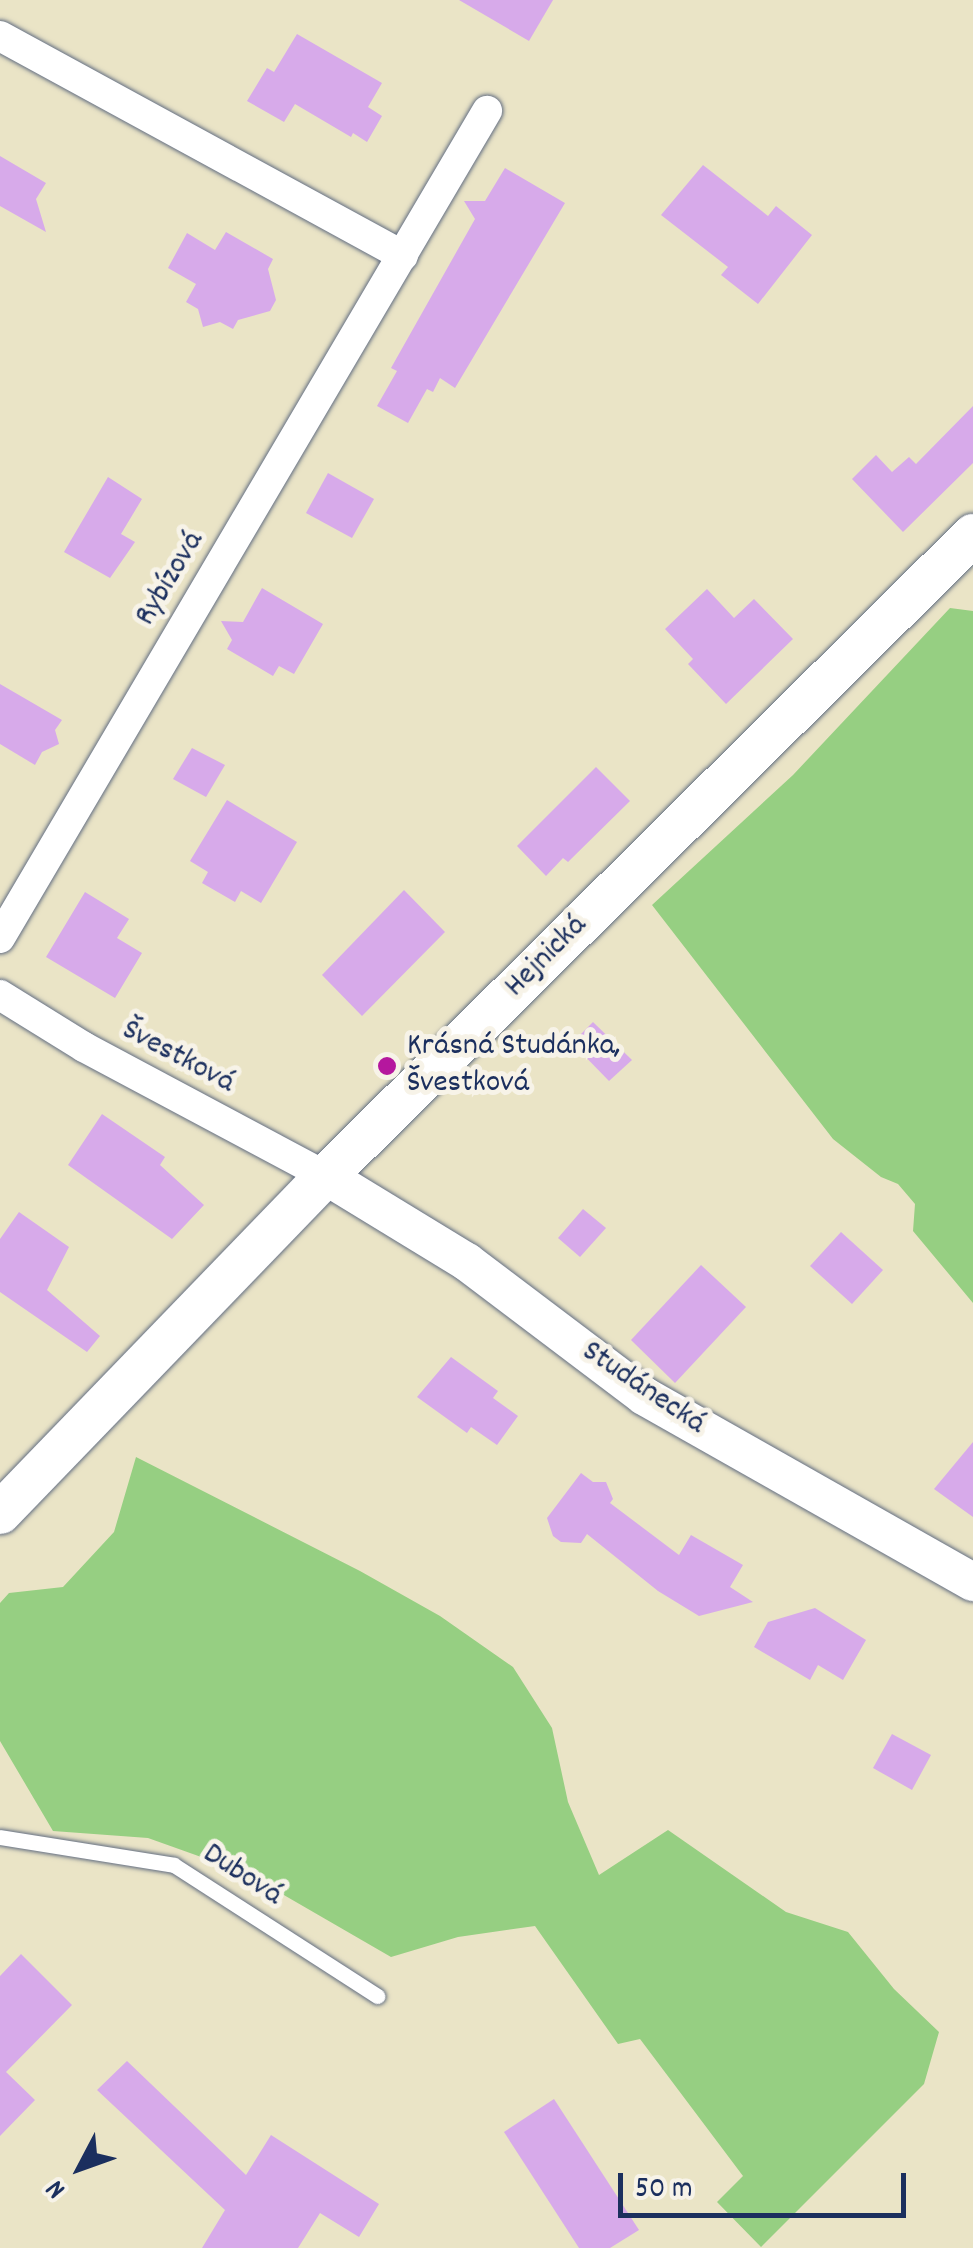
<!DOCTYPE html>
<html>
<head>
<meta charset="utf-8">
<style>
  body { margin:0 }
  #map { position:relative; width:973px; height:2248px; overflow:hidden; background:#eae4c6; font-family:Dekko,sans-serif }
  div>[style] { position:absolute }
  .green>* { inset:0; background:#96cf82 }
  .building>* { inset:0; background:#d7aaea }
  .roads { filter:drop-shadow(0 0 2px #636e82) drop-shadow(0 0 2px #636e82) }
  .service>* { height:15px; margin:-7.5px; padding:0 7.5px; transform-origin:7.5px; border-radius:7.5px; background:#fff }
  .minor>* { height:30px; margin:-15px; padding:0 15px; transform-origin:15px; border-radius:15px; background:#fff }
  .tertiary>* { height:38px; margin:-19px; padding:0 19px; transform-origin:19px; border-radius:19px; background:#fff }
  .secondary>* { height:42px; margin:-21px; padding:0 21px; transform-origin:21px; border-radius:21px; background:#fff }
  .dots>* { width:28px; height:28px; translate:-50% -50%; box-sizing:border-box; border:5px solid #f7f3e8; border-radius:50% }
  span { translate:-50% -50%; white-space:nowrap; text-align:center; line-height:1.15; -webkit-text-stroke:10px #f7f3e8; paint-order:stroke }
  .street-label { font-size:32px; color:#1b2f5e }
  .poi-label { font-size:32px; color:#1b2f5e }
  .left { translate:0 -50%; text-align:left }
  .north { position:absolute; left:30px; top:2118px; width:100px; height:100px; -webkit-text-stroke:8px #f7f3e8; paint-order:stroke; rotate:229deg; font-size:28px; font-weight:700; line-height:40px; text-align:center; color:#1b2f5e }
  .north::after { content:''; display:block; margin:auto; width:35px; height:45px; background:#1b2f5e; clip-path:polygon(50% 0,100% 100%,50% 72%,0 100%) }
  .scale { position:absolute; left:618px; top:2173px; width:288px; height:45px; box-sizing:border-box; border:5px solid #1b2f5e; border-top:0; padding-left:12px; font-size:30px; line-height:35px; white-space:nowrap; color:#1b2f5e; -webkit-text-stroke:8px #f7f3e8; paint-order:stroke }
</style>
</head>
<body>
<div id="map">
  <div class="green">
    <div style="clip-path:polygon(950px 608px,973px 611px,973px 1303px,913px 1231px,915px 1204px,898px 1184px,881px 1177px,833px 1139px,652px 905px,793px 775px)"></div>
    <div style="clip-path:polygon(136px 1457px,360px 1571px,440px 1616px,513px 1667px,552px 1728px,568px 1802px,599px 1875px,668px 1830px,786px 1912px,848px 1932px,894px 1989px,939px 2032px,924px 2084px,761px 2247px,717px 2202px,743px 2176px,640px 2039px,618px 2044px,535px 1926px,458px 1937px,391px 1957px,246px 1873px,148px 1838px,53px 1831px,0 1741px,0 1603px,9px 1593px,63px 1587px,114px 1532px)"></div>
  </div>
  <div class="building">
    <div style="clip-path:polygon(459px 0,553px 0,529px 41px)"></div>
    <div style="clip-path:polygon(297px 34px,382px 83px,368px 107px,382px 116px,367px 142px,353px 133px,351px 137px,295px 104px,284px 122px,247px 101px,267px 68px,274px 72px)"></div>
    <div style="clip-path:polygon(0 156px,46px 183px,36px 199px,46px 232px,0 206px)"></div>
    <div style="clip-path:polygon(703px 165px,768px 216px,776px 206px,812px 235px,758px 304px,721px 275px,728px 267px,661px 215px)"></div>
    <div style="clip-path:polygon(505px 168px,565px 203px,455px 388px,440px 378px,433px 392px,427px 389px,408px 423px,377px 406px,397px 371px,391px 368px,475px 219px,464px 201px,485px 201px)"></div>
    <div style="clip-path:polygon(226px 232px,273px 259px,268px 269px,276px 300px,270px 311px,238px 320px,233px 329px,220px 322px,203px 327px,198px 309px,186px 302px,196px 284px,168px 268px,187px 233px,215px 250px)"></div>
    <div style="clip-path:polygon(973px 406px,973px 463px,903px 532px,852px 479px,876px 455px,892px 472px,909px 457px,916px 464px)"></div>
    <div style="clip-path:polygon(328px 473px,374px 499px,352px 538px,306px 513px)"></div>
    <div style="clip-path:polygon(108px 477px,142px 499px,121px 534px,135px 542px,110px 578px,64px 552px)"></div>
    <div style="clip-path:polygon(262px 588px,323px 624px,294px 674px,279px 666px,273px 676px,227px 649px,232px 640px,221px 621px,243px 622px)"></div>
    <div style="clip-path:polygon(707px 589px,734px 618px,754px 599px,793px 639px,726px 704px,688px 664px,693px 659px,665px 629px)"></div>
    <div style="clip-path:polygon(0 684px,62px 720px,55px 730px,59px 744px,42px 752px,35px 765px,0 744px)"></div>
    <div style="clip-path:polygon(192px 748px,225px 765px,206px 797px,173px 779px)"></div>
    <div style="clip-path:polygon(596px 767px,630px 801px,568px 862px,563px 858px,546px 876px,517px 846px)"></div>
    <div style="clip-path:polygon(227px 800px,297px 842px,261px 903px,241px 891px,235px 902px,202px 883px,208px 872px,190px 861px)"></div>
    <div style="clip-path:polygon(404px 890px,445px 932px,362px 1016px,322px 975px)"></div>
    <div style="clip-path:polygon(85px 892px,129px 919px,117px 938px,142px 953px,115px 998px,46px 957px)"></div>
    <div style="clip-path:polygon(593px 1022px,632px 1060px,609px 1081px,572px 1043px)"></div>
    <div style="clip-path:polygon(102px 1114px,165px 1157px,160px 1165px,204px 1205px,172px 1239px,68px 1165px)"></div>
    <div style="clip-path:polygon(583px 1209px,606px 1228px,580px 1257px,558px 1238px)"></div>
    <div style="clip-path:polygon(19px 1212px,69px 1247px,47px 1290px,100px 1336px,87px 1352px,0 1292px,0 1239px)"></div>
    <div style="clip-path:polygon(841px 1232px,883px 1270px,852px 1304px,810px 1266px)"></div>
    <div style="clip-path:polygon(701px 1265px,746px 1307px,675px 1383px,631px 1340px)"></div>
    <div style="clip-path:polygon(451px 1357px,498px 1391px,493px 1398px,518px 1416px,497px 1445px,471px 1427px,467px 1433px,417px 1397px)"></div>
    <div style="clip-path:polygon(973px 1442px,973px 1517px,934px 1489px)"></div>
    <div style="clip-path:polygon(581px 1473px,593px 1482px,606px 1482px,613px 1499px,610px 1503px,679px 1555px,691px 1535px,743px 1565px,730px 1587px,753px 1602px,699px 1616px,658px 1591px,587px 1534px,581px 1543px,561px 1542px,553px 1536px,547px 1518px)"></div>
    <div style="clip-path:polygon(815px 1608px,866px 1640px,843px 1680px,818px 1665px,810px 1680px,754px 1647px,768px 1622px)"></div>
    <div style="clip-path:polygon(892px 1734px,931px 1755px,912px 1790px,873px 1768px)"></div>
    <div style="clip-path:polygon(21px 1954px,72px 2005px,6px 2072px,35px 2100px,0 2136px,0 1976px)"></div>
    <div style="clip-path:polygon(127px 2061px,246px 2175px,271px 2135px,379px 2204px,359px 2237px,320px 2213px,298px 2248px,202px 2248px,225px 2210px,97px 2090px)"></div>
    <div style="clip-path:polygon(554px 2099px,639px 2230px,610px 2248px,579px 2248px,504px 2132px)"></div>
  </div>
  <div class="roads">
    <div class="service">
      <div style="left:0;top:1837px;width:176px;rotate:9.1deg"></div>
      <div style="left:174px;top:1865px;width:242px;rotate:32.8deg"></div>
    </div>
    <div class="minor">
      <div style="left:0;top:36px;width:459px;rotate:28.6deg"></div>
      <div style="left:0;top:938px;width:960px;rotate:-59.51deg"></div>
      <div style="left:0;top:995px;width:99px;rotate:31.8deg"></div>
      <div style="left:84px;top:1047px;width:274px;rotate:28.1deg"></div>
    </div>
    <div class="tertiary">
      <div style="left:326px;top:1176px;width:165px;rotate:31.4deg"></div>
      <div style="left:467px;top:1262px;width:222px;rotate:37.1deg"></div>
      <div style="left:644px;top:1396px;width:378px;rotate:29.5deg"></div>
    </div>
    <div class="secondary">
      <div style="left:0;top:1513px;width:469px;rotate:-46deg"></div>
      <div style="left:326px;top:1176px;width:911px;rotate:-44.73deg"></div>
    </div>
  </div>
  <div class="dots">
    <div style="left:387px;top:1066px;background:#b5179e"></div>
  </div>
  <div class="street-label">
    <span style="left:171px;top:579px;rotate:-59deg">Rybízová</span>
    <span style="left:547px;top:957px;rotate:-45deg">Hejnická</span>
    <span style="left:178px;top:1058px;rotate:28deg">Švestková</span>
    <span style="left:643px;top:1389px;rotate:34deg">Studánecká</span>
    <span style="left:242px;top:1876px;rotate:33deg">Dubová</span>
  </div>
  <div class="poi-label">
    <span class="left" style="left:407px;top:1066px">Krásná Studánka,<br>Švestková</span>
  </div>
  <div class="north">N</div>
  <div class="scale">50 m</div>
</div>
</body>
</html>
